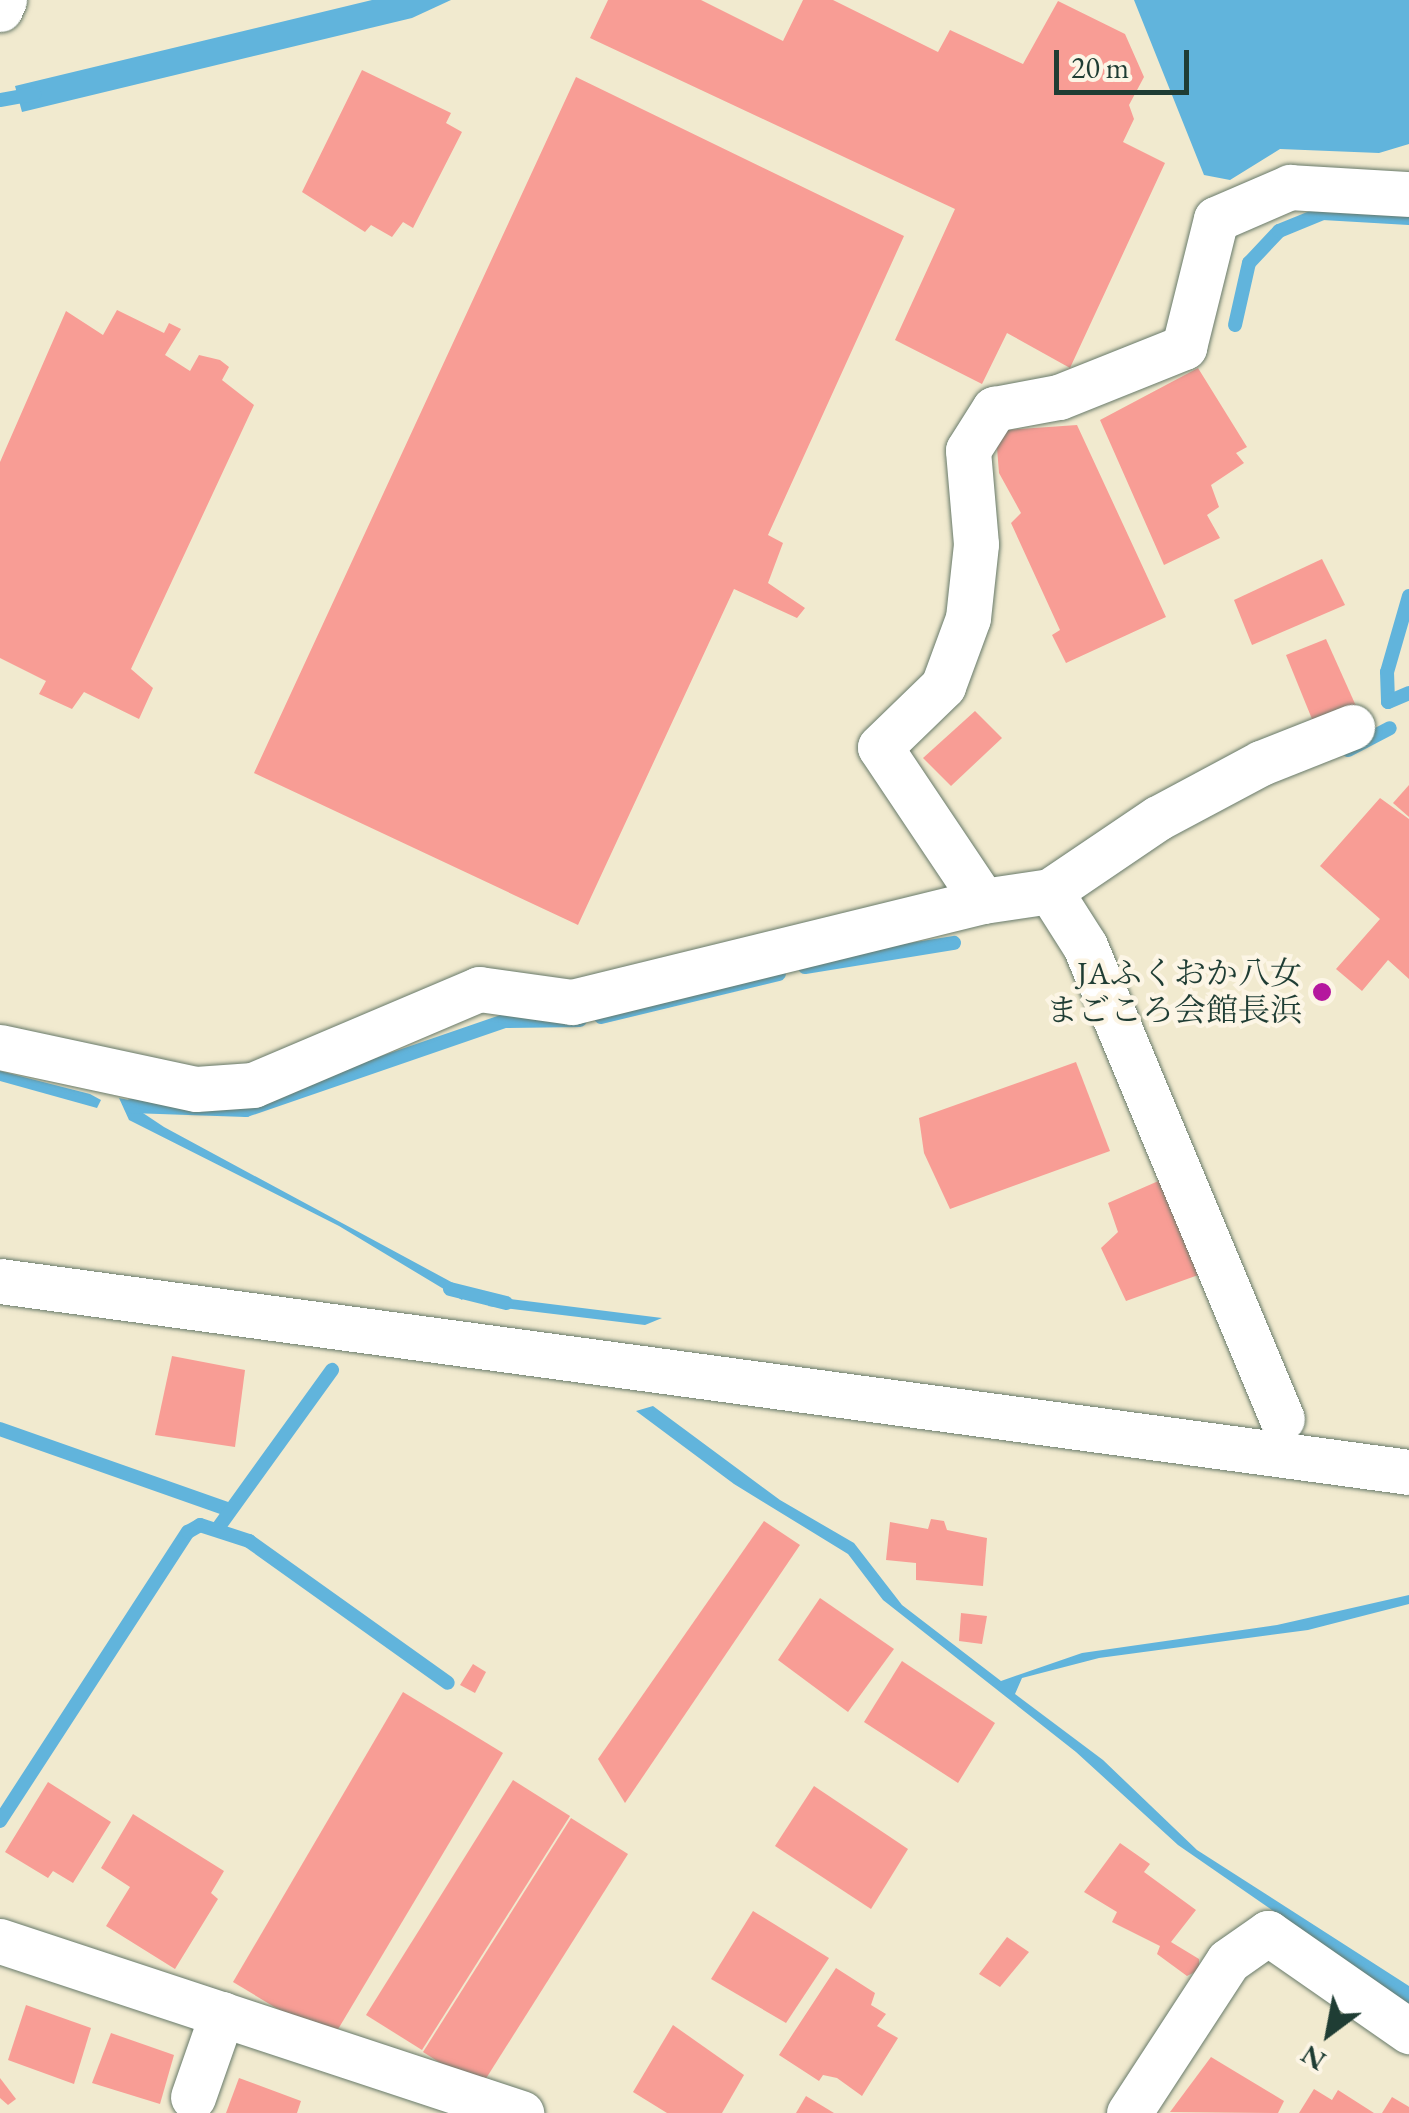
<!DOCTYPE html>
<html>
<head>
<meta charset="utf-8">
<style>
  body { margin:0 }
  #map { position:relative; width:1409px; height:2113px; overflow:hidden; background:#f1eacf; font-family:"EB Garamond","Noto Serif JP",serif }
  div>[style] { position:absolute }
  .water>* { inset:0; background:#61b4dc }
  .stream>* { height:14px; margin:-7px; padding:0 7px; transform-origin:7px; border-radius:7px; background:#61b4dc }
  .building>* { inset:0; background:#f89d95 }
  .roads { filter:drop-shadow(0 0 2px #687a6a) drop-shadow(0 0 2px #687a6a) }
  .minor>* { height:45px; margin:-22.5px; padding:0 22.5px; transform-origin:22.5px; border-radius:22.5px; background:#fff }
  .dots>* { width:28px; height:28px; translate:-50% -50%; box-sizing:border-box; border:5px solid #fcf5e5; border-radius:50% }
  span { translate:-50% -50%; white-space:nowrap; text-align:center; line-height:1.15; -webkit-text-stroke:9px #fcf5e5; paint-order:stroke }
  .poi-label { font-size:32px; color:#1f3d34 }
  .right { translate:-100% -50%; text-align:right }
  .north { position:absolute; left:1279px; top:1983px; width:100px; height:100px; -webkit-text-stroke:8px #fcf5e5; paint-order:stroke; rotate:212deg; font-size:28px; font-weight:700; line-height:40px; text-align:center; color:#1f3d34 }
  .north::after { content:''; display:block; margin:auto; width:35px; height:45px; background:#1f3d34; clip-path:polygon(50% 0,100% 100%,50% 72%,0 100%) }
  .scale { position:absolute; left:1054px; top:50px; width:135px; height:45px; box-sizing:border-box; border:5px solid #1f3d34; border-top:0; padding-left:12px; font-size:30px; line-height:35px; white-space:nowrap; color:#1f3d34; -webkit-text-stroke:8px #fcf5e5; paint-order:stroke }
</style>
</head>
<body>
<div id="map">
  <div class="water">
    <div style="clip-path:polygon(372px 0,451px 0,412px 18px,22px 112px,15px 86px)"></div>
    <div style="clip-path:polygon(1134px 0,1409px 0,1409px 144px,1379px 153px,1280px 149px,1230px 180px,1204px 175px)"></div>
    <div style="clip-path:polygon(0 1071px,90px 1094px,101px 1100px,97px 1108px,0 1081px)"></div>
    <div style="clip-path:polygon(119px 1098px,139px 1102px,140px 1111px,164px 1127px,468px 1291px,462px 1300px,339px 1226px,129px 1120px)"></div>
    <div style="clip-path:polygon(494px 1297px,662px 1318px,645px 1325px,488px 1306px)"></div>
    <div style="clip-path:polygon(653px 1406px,780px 1500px,854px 1543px,902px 1605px,1001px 1681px,1082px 1653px,1277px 1625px,1409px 1595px,1409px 1604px,1308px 1630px,1099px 1658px,1022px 1678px,1015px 1694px,1103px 1760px,1197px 1850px,1409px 1986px,1409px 2005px,1178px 1845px,1076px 1752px,883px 1600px,848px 1554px,734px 1484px,636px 1411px)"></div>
  </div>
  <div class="stream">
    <div style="left:0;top:100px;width:35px;rotate:-10deg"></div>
    <div style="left:1235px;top:325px;width:64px;rotate:-77.3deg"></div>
    <div style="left:1249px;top:263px;width:44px;rotate:-46.8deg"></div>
    <div style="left:1279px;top:231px;width:48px;rotate:-22.2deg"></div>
    <div style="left:1323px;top:213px;width:86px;rotate:3.3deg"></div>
    <div style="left:1409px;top:596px;width:79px;rotate:106.1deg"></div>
    <div style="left:1387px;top:672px;width:30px;rotate:88deg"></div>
    <div style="left:1388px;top:702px;width:23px;rotate:-23deg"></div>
    <div style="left:1348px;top:750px;width:47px;rotate:-27.6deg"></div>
    <div style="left:805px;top:967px;width:151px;rotate:-9.2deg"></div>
    <div style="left:601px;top:1017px;width:183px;rotate:-13.6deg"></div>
    <div style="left:131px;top:1106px;width:115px;rotate:2deg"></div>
    <div style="left:246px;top:1110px;width:274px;rotate:-19deg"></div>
    <div style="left:505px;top:1021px;width:75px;rotate:-0.8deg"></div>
    <div style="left:450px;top:1289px;width:58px;rotate:14deg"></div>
    <div style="left:0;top:1429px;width:241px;rotate:19.4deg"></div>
    <div style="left:218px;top:1528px;width:195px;rotate:-54.2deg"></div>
    <div style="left:0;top:1821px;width:345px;rotate:-57deg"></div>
    <div style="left:188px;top:1532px;width:14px;rotate:-30deg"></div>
    <div style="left:200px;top:1525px;width:52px;rotate:18.1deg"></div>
    <div style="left:249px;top:1541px;width:244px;rotate:35.5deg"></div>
  </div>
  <div class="building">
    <div style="clip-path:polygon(608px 0,701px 0,783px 41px,803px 0,833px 0,938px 52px,950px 30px,1023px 64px,1058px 1px,1125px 34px,1144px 77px,1129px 105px,1134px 119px,1123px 142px,1165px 163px,1070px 368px,1007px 333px,982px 384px,895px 340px,955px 209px,590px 38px)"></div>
    <div style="clip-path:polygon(362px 70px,451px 113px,446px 123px,462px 132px,413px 228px,403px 222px,392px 237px,371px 225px,365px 232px,302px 192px)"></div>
    <div style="clip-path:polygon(576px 77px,904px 236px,768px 535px,783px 543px,768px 583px,805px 608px,797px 618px,734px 589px,578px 925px,254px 773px)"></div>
    <div style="clip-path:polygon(117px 310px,164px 333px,169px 323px,181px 329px,165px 355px,190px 371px,199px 355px,220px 360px,229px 367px,222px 380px,254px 405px,131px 669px,153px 688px,139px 719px,84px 692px,72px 709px,39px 694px,46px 681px,0 658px,0 462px,66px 311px,103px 335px)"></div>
    <div style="clip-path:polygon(1198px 368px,1247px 447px,1236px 453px,1244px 463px,1211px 485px,1219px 507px,1207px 515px,1220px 538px,1164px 565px,1100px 420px)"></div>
    <div style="clip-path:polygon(1077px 425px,1166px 617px,1066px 663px,1052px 635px,1060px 630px,1011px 523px,1021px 513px,999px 473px,997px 448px,1007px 430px)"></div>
    <div style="clip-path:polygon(1322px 559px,1345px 605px,1252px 645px,1234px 600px)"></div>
    <div style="clip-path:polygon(1326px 639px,1356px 706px,1314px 724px,1286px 655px)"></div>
    <div style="clip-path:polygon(975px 711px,1002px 738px,951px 786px,923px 758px)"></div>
    <div style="clip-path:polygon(1409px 785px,1409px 817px,1393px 803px)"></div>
    <div style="clip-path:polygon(1380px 798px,1409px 819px,1409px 979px,1388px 960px,1362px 991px,1336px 969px,1380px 919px,1320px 866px)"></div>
    <div style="clip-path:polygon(1076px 1062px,1110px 1151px,950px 1209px,924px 1153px,919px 1118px)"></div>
    <div style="clip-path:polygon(1163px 1179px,1201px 1274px,1126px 1301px,1101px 1248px,1118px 1232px,1108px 1203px)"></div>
    <div style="clip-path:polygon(172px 1356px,245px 1370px,235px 1447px,155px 1435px)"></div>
    <div style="clip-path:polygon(931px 1519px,944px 1521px,947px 1530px,987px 1538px,983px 1586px,916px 1580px,916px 1563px,886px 1560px,890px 1522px,928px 1529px)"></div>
    <div style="clip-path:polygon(764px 1521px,800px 1545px,625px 1803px,598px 1759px)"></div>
    <div style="clip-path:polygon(820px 1598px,894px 1649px,848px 1712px,778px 1660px)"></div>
    <div style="clip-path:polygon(961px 1613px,987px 1616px,982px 1644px,959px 1641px)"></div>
    <div style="clip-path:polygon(902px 1661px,995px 1723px,958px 1783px,864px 1722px)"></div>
    <div style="clip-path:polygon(473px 1664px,486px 1672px,475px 1693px,460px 1685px)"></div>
    <div style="clip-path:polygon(403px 1692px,503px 1753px,331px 2041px,233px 1982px)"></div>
    <div style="clip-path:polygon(513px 1780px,570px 1816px,422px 2050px,366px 2015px)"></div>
    <div style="clip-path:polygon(48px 1782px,111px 1822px,73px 1883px,53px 1871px,48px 1878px,5px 1852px)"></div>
    <div style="clip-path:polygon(814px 1786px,908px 1849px,871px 1909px,775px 1846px)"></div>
    <div style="clip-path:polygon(133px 1814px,224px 1871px,211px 1893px,218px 1899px,175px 1969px,106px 1926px,130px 1887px,101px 1868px)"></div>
    <div style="clip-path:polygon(571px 1818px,628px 1854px,480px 2088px,423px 2052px)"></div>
    <div style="clip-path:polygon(1120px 1843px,1150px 1864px,1144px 1872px,1196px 1910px,1171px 1942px,1199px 1959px,1199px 1970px,1187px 1976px,1157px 1954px,1160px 1946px,1112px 1922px,1117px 1912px,1084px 1892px)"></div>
    <div style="clip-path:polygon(753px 1911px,829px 1958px,786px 2023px,711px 1979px)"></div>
    <div style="clip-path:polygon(1007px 1937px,1029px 1952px,1000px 1987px,979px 1974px)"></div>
    <div style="clip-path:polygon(836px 1968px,875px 1993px,871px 2005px,886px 2014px,877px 2026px,898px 2038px,862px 2096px,837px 2078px,823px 2075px,819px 2081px,779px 2055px)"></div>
    <div style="clip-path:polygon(26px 2005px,91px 2028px,74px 2084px,8px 2060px)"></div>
    <div style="clip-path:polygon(673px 2025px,744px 2075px,722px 2113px,667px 2113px,633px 2092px)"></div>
    <div style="clip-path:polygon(111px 2033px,174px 2055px,160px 2104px,92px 2083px)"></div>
    <div style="clip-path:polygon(1211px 2057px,1284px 2101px,1278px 2113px,1170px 2112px)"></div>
    <div style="clip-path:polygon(0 2078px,16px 2099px,8px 2105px,0 2098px)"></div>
    <div style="clip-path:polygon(239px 2078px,301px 2101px,297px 2113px,226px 2113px)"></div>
    <div style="clip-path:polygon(1314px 2089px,1332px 2100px,1338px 2090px,1374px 2113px,1299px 2113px)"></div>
    <div style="clip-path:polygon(806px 2096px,834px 2113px,796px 2113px)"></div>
    <div style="clip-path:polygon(1392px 2097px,1409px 2107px,1409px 2113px,1382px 2113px)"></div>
  </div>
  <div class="roads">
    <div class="minor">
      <div style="left:0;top:9px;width:10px;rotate:-66deg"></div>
      <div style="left:1050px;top:891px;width:130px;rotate:-34.1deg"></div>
      <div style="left:1158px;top:818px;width:117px;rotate:-28.1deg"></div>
      <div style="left:1261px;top:763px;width:98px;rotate:-21.6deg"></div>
      <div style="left:983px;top:901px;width:68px;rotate:-8.5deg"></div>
      <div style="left:1050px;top:891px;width:65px;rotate:57.5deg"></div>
      <div style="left:1085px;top:946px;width:512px;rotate:67.39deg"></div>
      <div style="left:0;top:1047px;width:200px;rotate:12.1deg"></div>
      <div style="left:196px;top:1089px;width:57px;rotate:-4deg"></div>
      <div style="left:253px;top:1085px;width:246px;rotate:-23deg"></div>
      <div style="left:479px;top:989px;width:94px;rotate:8deg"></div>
      <div style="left:572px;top:1002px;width:423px;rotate:-13.8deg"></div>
      <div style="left:983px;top:901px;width:185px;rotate:-123.8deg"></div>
      <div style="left:880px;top:747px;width:88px;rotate:-44.1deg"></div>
      <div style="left:943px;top:686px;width:72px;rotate:-69.8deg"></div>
      <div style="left:968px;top:618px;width:74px;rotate:-83.8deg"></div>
      <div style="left:976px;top:544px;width:94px;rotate:-94.9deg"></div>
      <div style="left:968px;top:450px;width:49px;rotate:-57.6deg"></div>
      <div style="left:994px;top:409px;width:66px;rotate:-10.5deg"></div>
      <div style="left:1059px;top:397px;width:135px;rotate:-21.8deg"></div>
      <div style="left:1184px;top:347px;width:132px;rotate:-76deg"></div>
      <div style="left:1216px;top:219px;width:81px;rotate:-23.4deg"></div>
      <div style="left:1290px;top:187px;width:119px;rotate:3.4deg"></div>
      <div style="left:0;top:1281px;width:1422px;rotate:7.72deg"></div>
      <div style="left:0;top:1941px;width:549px;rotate:18.27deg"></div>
      <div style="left:193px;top:2097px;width:88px;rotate:-70.7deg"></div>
      <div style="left:1129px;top:2113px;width:181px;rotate:-56.9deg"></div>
      <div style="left:1228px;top:1961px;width:49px;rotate:-35deg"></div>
      <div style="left:1268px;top:1933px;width:172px;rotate:34.8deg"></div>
    </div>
  </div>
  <div class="dots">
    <div style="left:1322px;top:992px;background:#b5179e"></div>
  </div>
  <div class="poi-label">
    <span class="right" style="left:1302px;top:992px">JAふくおか八女<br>まごころ会館長浜</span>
  </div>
  <div class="north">N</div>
  <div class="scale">20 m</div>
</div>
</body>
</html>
